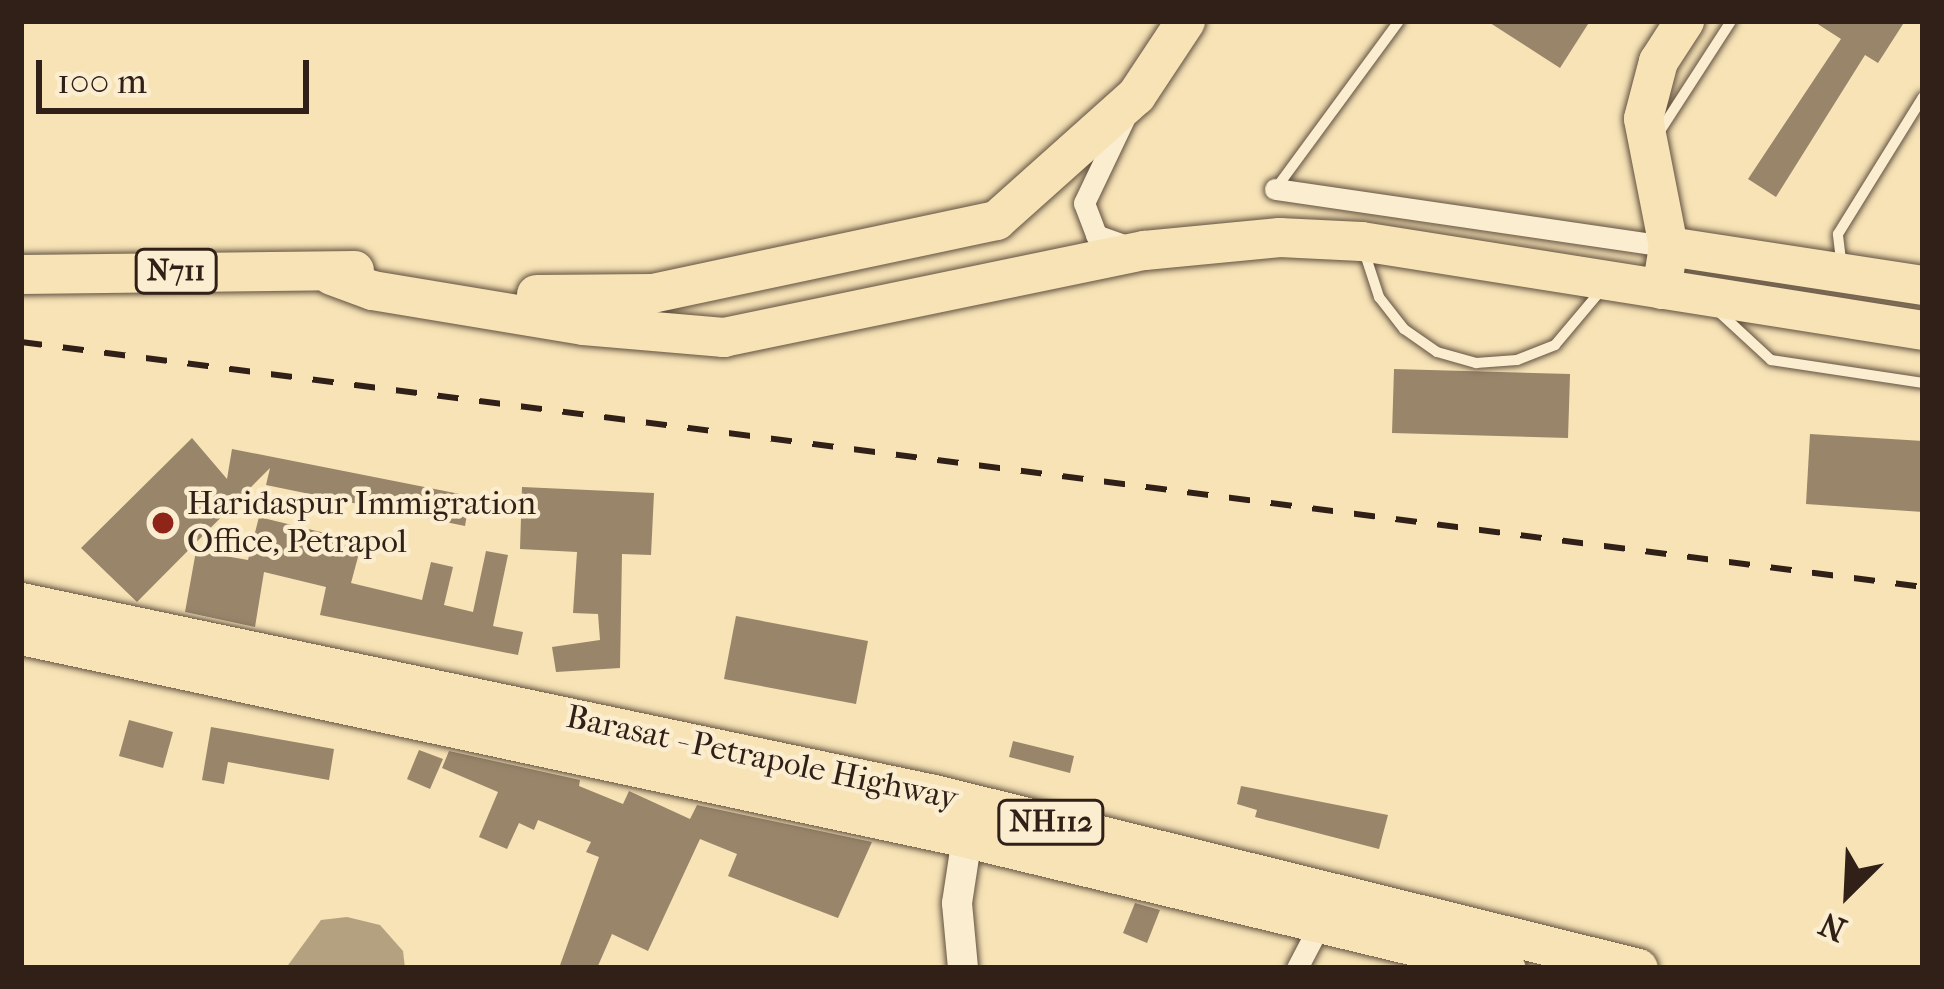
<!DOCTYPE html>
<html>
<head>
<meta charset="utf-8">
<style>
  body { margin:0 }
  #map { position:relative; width:1944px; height:989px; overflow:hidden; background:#f7e3b6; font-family:"IM FELL French Canon",serif }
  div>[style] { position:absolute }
  .water>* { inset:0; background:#b4a180 }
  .building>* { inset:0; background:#98856a }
  .roads { filter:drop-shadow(0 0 3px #625140) drop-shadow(0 0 3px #625140) }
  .lane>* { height:10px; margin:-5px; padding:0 5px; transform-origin:5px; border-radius:5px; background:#faedd0 }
  .street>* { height:21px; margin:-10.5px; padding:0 10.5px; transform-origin:10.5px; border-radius:10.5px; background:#faedd0 }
  .secondary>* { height:30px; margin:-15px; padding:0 15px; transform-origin:15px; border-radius:15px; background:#faedd0 }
  .highway>* { height:39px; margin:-19.5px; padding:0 19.5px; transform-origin:19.5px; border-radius:19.5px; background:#f7e3b6 }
  .rail>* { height:6px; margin-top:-3px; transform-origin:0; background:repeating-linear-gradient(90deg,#312018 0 21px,transparent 0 42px) }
  .dots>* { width:33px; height:33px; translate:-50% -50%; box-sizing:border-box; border:6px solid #faedd0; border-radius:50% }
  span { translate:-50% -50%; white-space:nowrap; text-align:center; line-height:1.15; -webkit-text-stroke:9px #faedd0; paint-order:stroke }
  .shield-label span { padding:3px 9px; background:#faedd0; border:3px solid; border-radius:9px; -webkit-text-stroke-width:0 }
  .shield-label { font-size:30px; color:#312018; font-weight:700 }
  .poi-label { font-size:33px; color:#312018 }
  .left { translate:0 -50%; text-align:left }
  .street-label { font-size:33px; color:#312018 }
  .frame { position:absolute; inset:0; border:24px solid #312018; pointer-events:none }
  .north { position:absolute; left:1788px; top:833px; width:120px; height:120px; -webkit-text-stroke:9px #faedd0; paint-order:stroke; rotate:204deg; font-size:33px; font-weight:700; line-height:48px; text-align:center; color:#312018 }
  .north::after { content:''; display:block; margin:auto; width:42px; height:54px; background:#312018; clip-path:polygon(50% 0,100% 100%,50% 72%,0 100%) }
  .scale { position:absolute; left:36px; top:60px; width:273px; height:54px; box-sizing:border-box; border:6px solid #312018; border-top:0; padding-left:15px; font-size:36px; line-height:42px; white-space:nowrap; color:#312018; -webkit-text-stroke:9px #faedd0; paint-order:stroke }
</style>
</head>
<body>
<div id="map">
  <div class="water">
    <div style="clip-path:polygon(347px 917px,380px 925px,403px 951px,405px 968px,286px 968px,321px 920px)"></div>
  </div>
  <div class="building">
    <div style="clip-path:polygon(1487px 21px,1590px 21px,1560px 68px)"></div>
    <div style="clip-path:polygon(1813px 21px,1905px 21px,1878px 63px,1865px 55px,1776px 197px,1748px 179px,1841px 39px)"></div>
    <div style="clip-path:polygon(1394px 369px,1570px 374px,1568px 438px,1392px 433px)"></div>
    <div style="clip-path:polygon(1810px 434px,1923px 441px,1923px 512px,1806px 504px)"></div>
    <div style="clip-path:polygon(192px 438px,227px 479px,232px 449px,470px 496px,465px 526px,266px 485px,270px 468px,137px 602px,81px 548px)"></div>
    <div style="clip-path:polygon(522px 487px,654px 493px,651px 555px,622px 554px,620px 668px,556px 672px,552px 647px,600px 640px,598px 614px,573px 613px,577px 552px,520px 549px)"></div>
    <div style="clip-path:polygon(259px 517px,362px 542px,351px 583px,422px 600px,431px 562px,453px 567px,444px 605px,473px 612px,486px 551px,508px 555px,493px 626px,523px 632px,518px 655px,320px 615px,326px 587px,264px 572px,255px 627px,185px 612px,196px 551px,248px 560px)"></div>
    <div style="clip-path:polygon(736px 616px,868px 641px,856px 704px,724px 679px)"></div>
    <div style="clip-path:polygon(129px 720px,173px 732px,163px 768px,119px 756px)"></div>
    <div style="clip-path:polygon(211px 727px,334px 749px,329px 780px,228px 762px,224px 784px,202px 780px)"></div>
    <div style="clip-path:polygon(1013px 741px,1074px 756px,1070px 773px,1009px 757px)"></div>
    <div style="clip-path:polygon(419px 750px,443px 759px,430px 789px,407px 779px)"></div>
    <div style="clip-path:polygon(449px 751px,580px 780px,579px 786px,623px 804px,629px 791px,690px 819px,697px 805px,872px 842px,838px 918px,728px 876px,737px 854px,700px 839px,648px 951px,612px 934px,597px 968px,559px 968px,599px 857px,586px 852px,591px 842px,538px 820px,534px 830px,519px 823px,507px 849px,479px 837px,498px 792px,442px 768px)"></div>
    <div style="clip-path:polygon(1241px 786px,1388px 815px,1379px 849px,1255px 817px,1257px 810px,1237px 804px)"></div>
    <div style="clip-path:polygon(1135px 903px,1160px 910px,1147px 943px,1123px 933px)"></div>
  </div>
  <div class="roads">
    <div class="lane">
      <div style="left:1658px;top:134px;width:135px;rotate:-57.1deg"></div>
      <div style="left:1277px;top:187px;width:206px;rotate:-53.7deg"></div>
      <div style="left:1363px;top:248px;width:52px;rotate:71.9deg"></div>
      <div style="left:1379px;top:297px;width:41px;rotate:52deg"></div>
      <div style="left:1404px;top:329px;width:40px;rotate:34.9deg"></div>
      <div style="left:1437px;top:352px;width:41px;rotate:15.8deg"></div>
      <div style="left:1476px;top:363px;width:41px;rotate:-4.2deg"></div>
      <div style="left:1517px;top:360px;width:41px;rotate:-21.5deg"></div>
      <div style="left:1555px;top:345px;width:75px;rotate:-49.9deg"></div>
      <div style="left:1841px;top:260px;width:26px;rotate:-97deg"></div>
      <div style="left:1838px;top:234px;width:161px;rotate:-58.2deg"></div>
      <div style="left:1719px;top:312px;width:71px;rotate:42.7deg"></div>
      <div style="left:1771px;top:360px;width:154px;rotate:8.6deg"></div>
    </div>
    <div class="street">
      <div style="left:1124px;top:119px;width:93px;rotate:115.5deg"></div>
      <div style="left:1084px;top:203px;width:34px;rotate:69deg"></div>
      <div style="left:1096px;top:235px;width:32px;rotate:20deg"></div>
      <div style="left:1275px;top:189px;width:397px;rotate:8.3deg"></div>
      <div style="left:1297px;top:968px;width:50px;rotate:-62.4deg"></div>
    </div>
    <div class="secondary">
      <div style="left:963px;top:968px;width:65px;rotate:-95.3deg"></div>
      <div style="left:957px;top:903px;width:66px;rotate:-81.3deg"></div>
    </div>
    <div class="highway">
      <div style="left:1668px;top:246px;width:258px;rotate:8.7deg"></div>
      <div style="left:21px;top:274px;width:333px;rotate:-0.7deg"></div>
      <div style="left:331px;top:275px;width:44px;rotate:20.1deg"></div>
      <div style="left:372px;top:290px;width:214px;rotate:9.4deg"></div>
      <div style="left:583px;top:325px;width:141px;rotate:4.9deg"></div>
      <div style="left:723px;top:337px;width:430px;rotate:-11.7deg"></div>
      <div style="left:1144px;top:250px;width:136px;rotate:-5.5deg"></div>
      <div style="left:1279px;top:237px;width:82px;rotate:2.8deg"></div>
      <div style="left:1361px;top:241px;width:569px;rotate:9deg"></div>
      <div style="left:1661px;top:289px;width:44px;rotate:-80.8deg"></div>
      <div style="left:1668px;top:246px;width:130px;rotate:-101.1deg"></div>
      <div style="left:1643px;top:118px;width:59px;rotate:-75.3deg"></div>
      <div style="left:1658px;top:61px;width:48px;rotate:-57deg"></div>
      <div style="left:536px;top:294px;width:116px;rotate:-0.5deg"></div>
      <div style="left:652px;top:293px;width:352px;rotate:-12deg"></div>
      <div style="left:996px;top:220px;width:188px;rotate:-41.8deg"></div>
      <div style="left:1136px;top:95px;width:89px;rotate:-56.5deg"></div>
      <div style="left:21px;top:602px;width:933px;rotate:11.88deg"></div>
      <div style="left:934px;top:794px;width:725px;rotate:13.88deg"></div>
      <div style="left:21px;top:635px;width:968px;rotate:12.11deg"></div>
      <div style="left:967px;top:838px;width:554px;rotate:13.56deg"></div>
    </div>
  </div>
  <div class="rail">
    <div style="left:21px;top:342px;width:1918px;rotate:7.34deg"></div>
  </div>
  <div class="dots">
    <div style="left:163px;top:523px;background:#8f2418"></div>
  </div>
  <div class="shield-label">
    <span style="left:176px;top:271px">N711</span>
    <span style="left:1051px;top:822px">NH112</span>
  </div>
  <div class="poi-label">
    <span class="left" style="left:187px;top:523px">Haridaspur Immigration<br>Office, Petrapol</span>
  </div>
  <div class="street-label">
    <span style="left:762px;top:758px;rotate:12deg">Barasat - Petrapole Highway</span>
  </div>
  <div class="frame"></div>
  <div class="north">N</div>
  <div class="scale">100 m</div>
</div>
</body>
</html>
